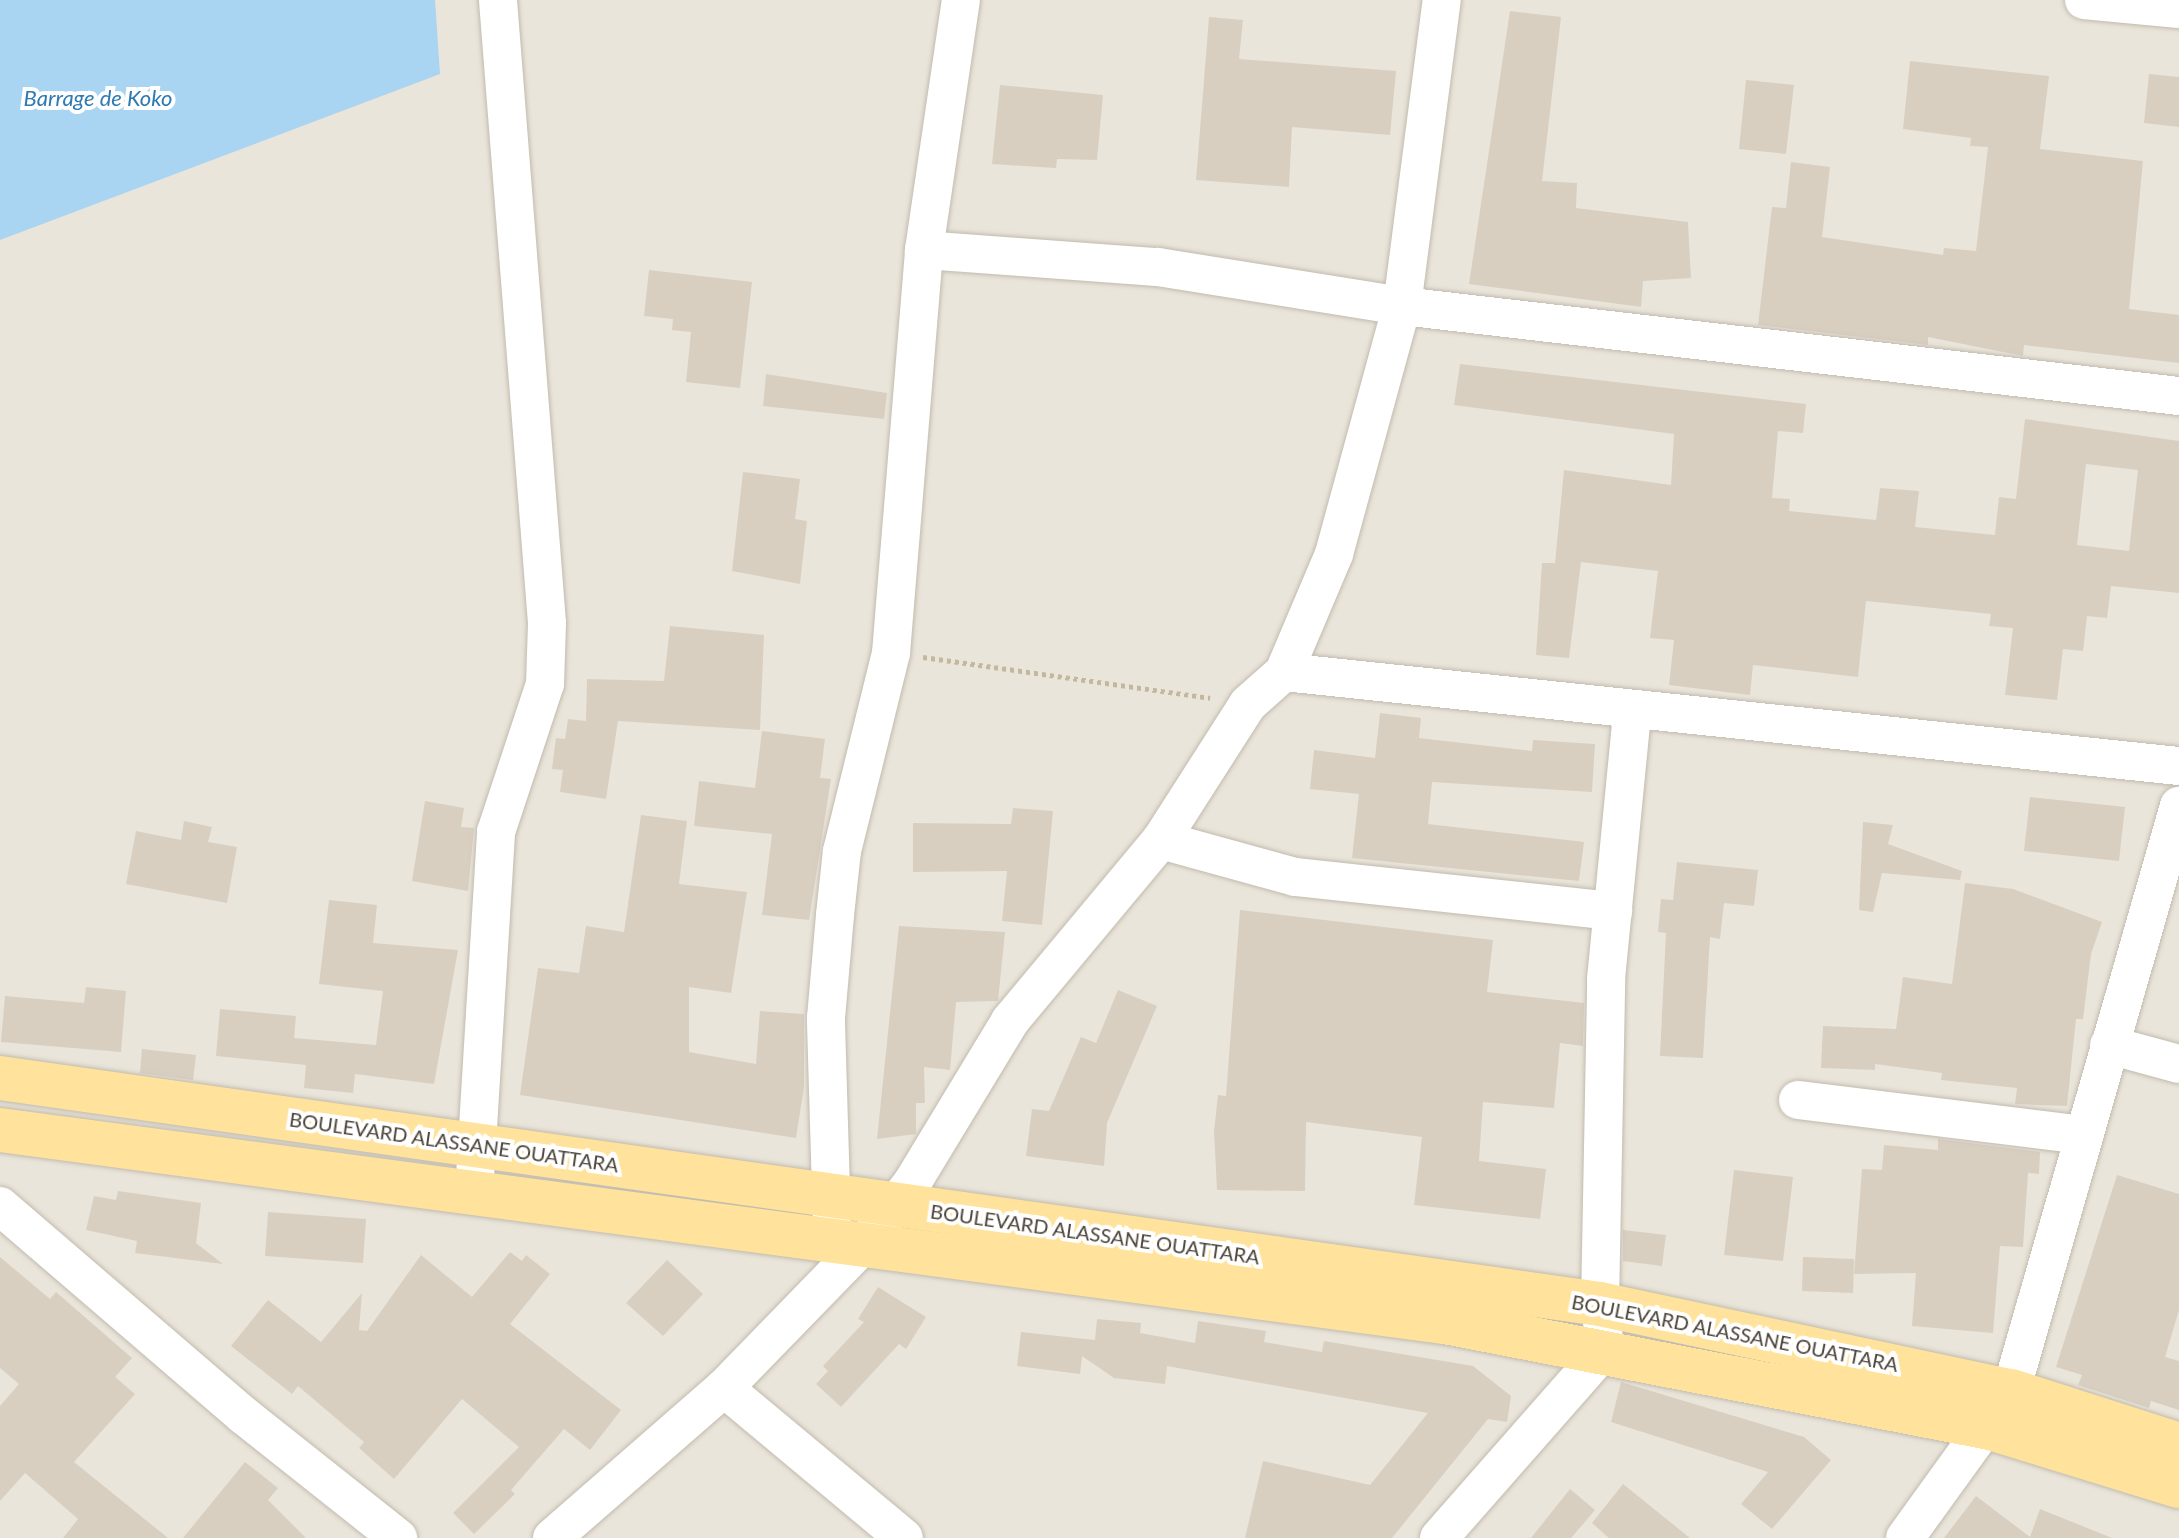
<!DOCTYPE html>
<html>
<head>
<meta charset="utf-8">
<style>
  body { margin:0 }
  #map { position:relative; width:2179px; height:1538px; overflow:hidden; background:#f6f3ec; font-family:Lato,sans-serif }
  div>[style] { position:absolute }
  .residential>* { inset:0; background:#eae5da }
  .water>* { inset:0; background:#a9d4f2 }
  .building>* { inset:0; background:#d8cfc1 }
  .path>* { height:5px; margin-top:-2.5px; transform-origin:0; background:repeating-linear-gradient(90deg,#c4b79f 0 4px,transparent 0 8px) }
  .roads { filter:drop-shadow(0 0 2px #c2bbae) drop-shadow(0 0 2px #c2bbae) }
  .minor>* { height:38px; margin:-19px; padding:0 19px; transform-origin:19px; border-radius:19px; background:#fff }
  .primary>* { height:44px; margin:-22px; padding:0 22px; transform-origin:22px; border-radius:22px; background:#ffe39c }
  span { translate:-50% -50%; white-space:nowrap; text-align:center; line-height:1.15; -webkit-text-stroke:8px #fff; paint-order:stroke }
  .street-label { font-size:20px; color:#4b4439 }
  .water-label { font-size:22px; color:#2e7ab2; font-style:italic }
</style>
</head>
<body>
<div id="map">
  <div class="residential">
    <div style="clip-path:polygon(0 0,2179px 0,2179px 1538px,0 1538px)"></div>
  </div>
  <div class="water">
    <div style="clip-path:polygon(0 0,435px 0,440px 74px,0 240px)"></div>
  </div>
  <div class="building">
    <div style="clip-path:polygon(1510px 11px,1561px 17px,1542px 181px,1577px 183px,1576px 208px,1688px 222px,1691px 278px,1643px 281px,1641px 307px,1469px 284px)"></div>
    <div style="clip-path:polygon(1209px 17px,1243px 20px,1239px 59px,1396px 71px,1390px 135px,1292px 127px,1289px 187px,1196px 180px)"></div>
    <div style="clip-path:polygon(1910px 61px,2049px 76px,2040px 149px,2143px 161px,2129px 309px,2179px 315px,2179px 363px,2024px 345px,2023px 356px,1928px 337px,1928px 345px,1758px 325px,1772px 207px,1786px 208px,1791px 162px,1830px 167px,1822px 237px,1943px 255px,1944px 248px,1976px 251px,1988px 147px,1970px 146px,1971px 138px,1903px 129px)"></div>
    <div style="clip-path:polygon(2149px 74px,2179px 77px,2179px 127px,2144px 123px)"></div>
    <div style="clip-path:polygon(1746px 80px,1794px 85px,1786px 154px,1739px 149px)"></div>
    <div style="clip-path:polygon(1000px 85px,1103px 95px,1097px 160px,1057px 159px,1056px 168px,992px 164px)"></div>
    <div style="clip-path:polygon(649px 270px,752px 282px,740px 388px,686px 382px,691px 332px,672px 330px,673px 319px,644px 316px)"></div>
    <div style="clip-path:polygon(evenodd,1460px 364px,1806px 404px,1803px 433px,1778px 431px,1772px 498px,1790px 499px,1789px 511px,1876px 520px,1880px 488px,1919px 491px,1915px 527px,1995px 535px,1999px 497px,2016px 499px,2025px 419px,2179px 441px,2179px 593px,2111px 586px,2107px 618px,2087px 616px,2083px 651px,2063px 649px,2057px 700px,2005px 695px,2013px 628px,1989px 626px,1991px 614px,1866px 601px,1858px 677px,1753px 665px,1750px 695px,1669px 685px,1674px 640px,1650px 638px,1658px 571px,1581px 562px,1569px 658px,1536px 655px,1542px 563px,1555px 563px,1564px 470px,1671px 485px,1674px 434px,1454px 405px,1460px 364px,2086px 464px,2138px 470px,2129px 551px,2077px 545px,2086px 464px)"></div>
    <div style="clip-path:polygon(766px 374px,887px 393px,884px 419px,763px 406px)"></div>
    <div style="clip-path:polygon(743px 472px,800px 479px,795px 519px,807px 521px,800px 584px,732px 571px)"></div>
    <div style="clip-path:polygon(670px 626px,764px 635px,760px 730px,618px 721px,606px 799px,560px 792px,563px 770px,552px 769px,556px 738px,565px 739px,568px 719px,586px 721px,587px 679px,664px 681px)"></div>
    <div style="clip-path:polygon(1380px 713px,1421px 718px,1419px 738px,1532px 751px,1533px 740px,1595px 744px,1592px 792px,1432px 782px,1428px 824px,1584px 842px,1579px 881px,1352px 858px,1359px 794px,1310px 789px,1314px 750px,1375px 758px)"></div>
    <div style="clip-path:polygon(762px 731px,825px 739px,820px 778px,831px 779px,809px 920px,762px 915px,772px 834px,694px 826px,699px 781px,755px 788px)"></div>
    <div style="clip-path:polygon(2030px 797px,2125px 807px,2119px 861px,2024px 851px)"></div>
    <div style="clip-path:polygon(425px 801px,464px 808px,461px 827px,474px 828px,468px 891px,412px 881px)"></div>
    <div style="clip-path:polygon(1013px 808px,1053px 811px,1042px 925px,1002px 921px,1007px 871px,913px 872px,913px 823px,1011px 824px)"></div>
    <div style="clip-path:polygon(641px 815px,687px 821px,679px 884px,747px 892px,731px 993px,689px 987px,689px 1052px,756px 1064px,760px 1011px,804px 1014px,804px 1087px,796px 1138px,520px 1095px,538px 968px,579px 973px,586px 926px,624px 932px)"></div>
    <div style="clip-path:polygon(184px 821px,212px 827px,208px 842px,237px 847px,227px 903px,126px 884px,136px 831px,181px 840px)"></div>
    <div style="clip-path:polygon(1863px 822px,1893px 825px,1888px 844px,1962px 871px,1960px 880px,1882px 873px,1873px 912px,1859px 910px)"></div>
    <div style="clip-path:polygon(1677px 862px,1758px 870px,1754px 906px,1724px 903px,1720px 939px,1710px 937px,1703px 1058px,1660px 1056px,1666px 933px,1658px 932px,1661px 899px,1673px 900px)"></div>
    <div style="clip-path:polygon(1965px 883px,2013px 889px,2102px 922px,2091px 954px,2083px 1019px,2076px 1019px,2067px 1106px,2015px 1104px,2017px 1088px,1941px 1080px,1942px 1073px,1875px 1064px,1875px 1070px,1821px 1068px,1823px 1026px,1896px 1029px,1903px 977px,1952px 984px)"></div>
    <div style="clip-path:polygon(329px 900px,377px 905px,373px 943px,458px 950px,434px 1084px,355px 1074px,353px 1093px,304px 1088px,306px 1065px,216px 1056px,220px 1009px,296px 1016px,294px 1038px,376px 1045px,383px 991px,319px 984px)"></div>
    <div style="clip-path:polygon(1240px 910px,1493px 940px,1487px 992px,1584px 1003px,1583px 1046px,1560px 1043px,1554px 1108px,1483px 1102px,1479px 1161px,1546px 1169px,1540px 1219px,1414px 1205px,1422px 1137px,1306px 1122px,1305px 1191px,1217px 1190px,1214px 1131px,1218px 1095px,1226px 1096px)"></div>
    <div style="clip-path:polygon(899px 926px,1005px 932px,998px 1001px,956px 1002px,950px 1070px,924px 1067px,925px 1103px,916px 1103px,916px 1134px,877px 1139px)"></div>
    <div style="clip-path:polygon(86px 987px,126px 991px,121px 1052px,1px 1042px,5px 996px,84px 1003px)"></div>
    <div style="clip-path:polygon(1118px 990px,1157px 1006px,1107px 1123px,1104px 1166px,1026px 1156px,1032px 1109px,1049px 1111px,1081px 1037px,1096px 1043px)"></div>
    <div style="clip-path:polygon(142px 1049px,196px 1055px,193px 1080px,140px 1073px)"></div>
    <div style="clip-path:polygon(1938px 1139px,2040px 1152px,2039px 1174px,2028px 1173px,2023px 1247px,2000px 1246px,1993px 1333px,1912px 1326px,1916px 1273px,1854px 1274px,1862px 1169px,1882px 1170px,1884px 1145px,1938px 1150px)"></div>
    <div style="clip-path:polygon(1734px 1170px,1793px 1177px,1783px 1261px,1724px 1255px)"></div>
    <div style="clip-path:polygon(2117px 1175px,2179px 1194px,2179px 1310px,2165px 1357px,2179px 1361px,2179px 1410px,2151px 1401px,2149px 1408px,2078px 1385px,2082px 1375px,2056px 1367px)"></div>
    <div style="clip-path:polygon(118px 1191px,201px 1203px,196px 1243px,223px 1264px,135px 1253px,137px 1241px,86px 1230px,94px 1196px,116px 1200px)"></div>
    <div style="clip-path:polygon(268px 1212px,366px 1219px,363px 1263px,265px 1256px)"></div>
    <div style="clip-path:polygon(1623px 1230px,1666px 1235px,1662px 1266px,1623px 1261px)"></div>
    <div style="clip-path:polygon(510px 1252px,522px 1261px,526px 1255px,550px 1274px,510px 1324px,621px 1410px,590px 1450px,564px 1429px,511px 1490px,515px 1494px,474px 1534px,453px 1513px,519px 1447px,462px 1399px,394px 1479px,359px 1448px,364px 1442px,298px 1386px,292px 1394px,231px 1346px,268px 1300px,321px 1342px,362px 1293px,359px 1330px,367px 1331px,421px 1255px,472px 1297px)"></div>
    <div style="clip-path:polygon(0 1257px,50px 1299px,56px 1292px,132px 1358px,115px 1377px,135px 1394px,74px 1462px,168px 1538px,63px 1538px,78px 1519px,25px 1473px,0 1501px,0 1406px,19px 1384px,0 1368px)"></div>
    <div style="clip-path:polygon(1803px 1257px,1854px 1259px,1853px 1293px,1802px 1291px)"></div>
    <div style="clip-path:polygon(667px 1260px,703px 1294px,663px 1336px,626px 1303px)"></div>
    <div style="clip-path:polygon(878px 1287px,926px 1317px,906px 1349px,899px 1344px,841px 1407px,816px 1384px,828px 1371px,823px 1366px,864px 1322px,858px 1319px)"></div>
    <div style="clip-path:polygon(1097px 1319px,1141px 1323px,1140px 1333px,1195px 1343px,1198px 1321px,1266px 1331px,1264px 1342px,1322px 1352px,1324px 1341px,1473px 1366px,1511px 1396px,1507px 1422px,1488px 1419px,1392px 1538px,1245px 1538px,1263px 1461px,1370px 1485px,1428px 1413px,1167px 1366px,1165px 1384px,1114px 1378px,1082px 1356px,1080px 1374px,1017px 1366px,1021px 1332px,1095px 1340px)"></div>
    <div style="clip-path:polygon(1621px 1382px,1804px 1437px,1831px 1460px,1772px 1529px,1741px 1504px,1768px 1472px,1611px 1422px)"></div>
    <div style="clip-path:polygon(245px 1462px,278px 1488px,268px 1500px,306px 1538px,183px 1538px)"></div>
    <div style="clip-path:polygon(1623px 1484px,1690px 1538px,1609px 1538px,1592px 1523px)"></div>
    <div style="clip-path:polygon(1570px 1489px,1595px 1510px,1571px 1538px,1531px 1538px)"></div>
    <div style="clip-path:polygon(1976px 1496px,2030px 1537px,2040px 1509px,2112px 1538px,1944px 1538px)"></div>
  </div>
  <div class="path">
    <div style="left:923px;top:657px;width:290px;rotate:8.1deg"></div>
  </div>
  <div class="roads">
    <div class="minor">
      <div style="left:2084px;top:0;width:95px;rotate:5.4deg"></div>
      <div style="left:924px;top:250px;width:235px;rotate:4.2deg"></div>
      <div style="left:1158px;top:267px;width:247px;rotate:9.1deg"></div>
      <div style="left:1402px;top:306px;width:782px;rotate:6.61deg"></div>
      <div style="left:1284px;top:672px;width:900px;rotate:6deg"></div>
      <div style="left:1161px;top:840px;width:139px;rotate:15.4deg"></div>
      <div style="left:1295px;top:877px;width:320px;rotate:6.1deg"></div>
      <div style="left:2109px;top:1045px;width:73px;rotate:15.2deg"></div>
      <div style="left:1798px;top:1100px;width:288px;rotate:7deg"></div>
      <div style="left:474px;top:1193px;width:362px;rotate:-86.5deg"></div>
      <div style="left:496px;top:832px;width:156px;rotate:-71.7deg"></div>
      <div style="left:545px;top:684px;width:61px;rotate:-88.1deg"></div>
      <div style="left:547px;top:623px;width:625px;rotate:-94.5deg"></div>
      <div style="left:0;top:1206px;width:321px;rotate:40.7deg"></div>
      <div style="left:243px;top:1415px;width:198px;rotate:38.4deg"></div>
      <div style="left:832px;top:1225px;width:207px;rotate:-91.7deg"></div>
      <div style="left:826px;top:1018px;width:103px;rotate:-85deg"></div>
      <div style="left:835px;top:915px;width:64px;rotate:-83.8deg"></div>
      <div style="left:842px;top:851px;width:204px;rotate:-76.1deg"></div>
      <div style="left:891px;top:653px;width:404px;rotate:-85.3deg"></div>
      <div style="left:924px;top:250px;width:253px;rotate:-81.6deg"></div>
      <div style="left:724px;top:1388px;width:234px;rotate:39.8deg"></div>
      <div style="left:552px;top:1538px;width:228px;rotate:-41.1deg"></div>
      <div style="left:724px;top:1388px;width:202px;rotate:-45.8deg"></div>
      <div style="left:865px;top:1243px;width:76px;rotate:-51.9deg"></div>
      <div style="left:912px;top:1183px;width:189px;rotate:-58.8deg"></div>
      <div style="left:1010px;top:1021px;width:236px;rotate:-50.2deg"></div>
      <div style="left:1161px;top:840px;width:161px;rotate:-57.4deg"></div>
      <div style="left:1248px;top:704px;width:48px;rotate:-41.6deg"></div>
      <div style="left:1284px;top:672px;width:128px;rotate:-67deg"></div>
      <div style="left:1334px;top:554px;width:257px;rotate:-74.7deg"></div>
      <div style="left:1402px;top:306px;width:309px;rotate:-82.6deg"></div>
      <div style="left:1439px;top:1538px;width:252px;rotate:-48.7deg"></div>
      <div style="left:1605px;top:1349px;width:45px;rotate:-96.3deg"></div>
      <div style="left:1600px;top:1304px;width:325px;rotate:-88.9deg"></div>
      <div style="left:1606px;top:979px;width:267px;rotate:-84.4deg"></div>
      <div style="left:1905px;top:1538px;width:181px;rotate:-54.2deg"></div>
      <div style="left:2011px;top:1391px;width:609px;rotate:-73.98deg"></div>
    </div>
    <div class="primary">
      <div style="left:0;top:1078px;width:1616px;rotate:8.04deg"></div>
      <div style="left:1600px;top:1304px;width:420px;rotate:12deg"></div>
      <div style="left:2011px;top:1391px;width:176px;rotate:17.8deg"></div>
      <div style="left:0;top:1130px;width:1458px;rotate:7.57deg"></div>
      <div style="left:1445px;top:1322px;width:555px;rotate:11.01deg"></div>
      <div style="left:1990px;top:1428px;width:198px;rotate:17.1deg"></div>
    </div>
  </div>
  <div class="street-label">
    <span style="left:454px;top:1142px;rotate:8deg">BOULEVARD ALASSANE OUATTARA</span>
    <span style="left:1095px;top:1234px;rotate:8deg">BOULEVARD ALASSANE OUATTARA</span>
    <span style="left:1735px;top:1333px;rotate:11deg">BOULEVARD ALASSANE OUATTARA</span>
  </div>
  <div class="water-label">
    <span style="left:98px;top:98px">Barrage de Koko</span>
  </div>
</div>
</body>
</html>
